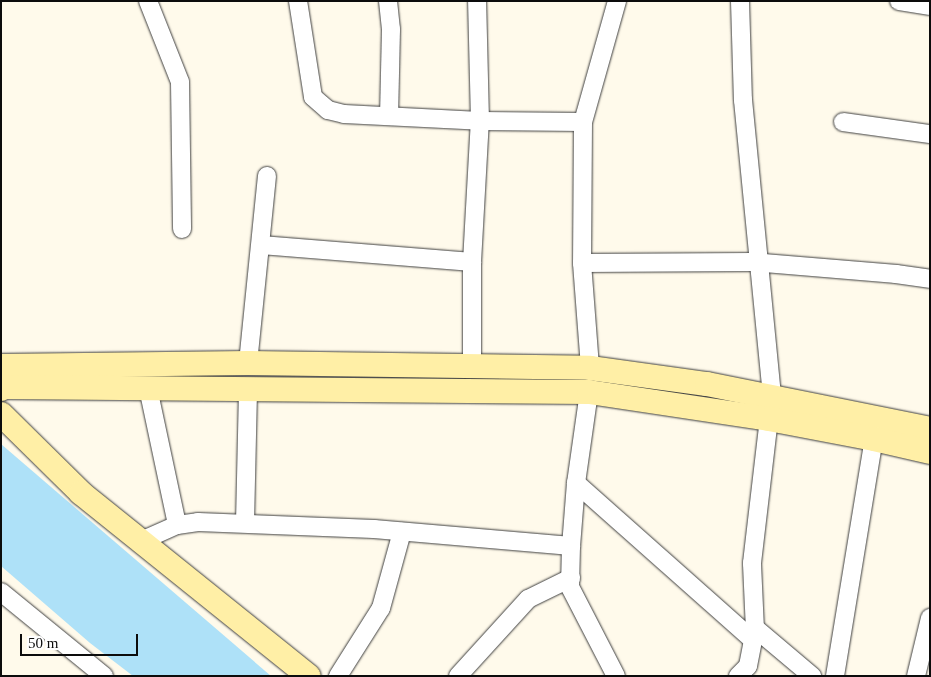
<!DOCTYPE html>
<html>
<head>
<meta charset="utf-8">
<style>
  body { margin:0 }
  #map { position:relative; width:931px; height:677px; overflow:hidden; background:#fffaeb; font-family:Georgia,serif }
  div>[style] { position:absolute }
  .water>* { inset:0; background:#aee1f8 }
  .roads { filter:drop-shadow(0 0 1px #3f3f3f) drop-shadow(0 0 1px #3f3f3f) }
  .minor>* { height:18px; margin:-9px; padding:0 9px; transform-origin:9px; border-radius:9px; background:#fff }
  .secondary>* { height:24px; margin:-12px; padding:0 12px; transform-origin:12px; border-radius:12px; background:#ffefa6 }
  span { translate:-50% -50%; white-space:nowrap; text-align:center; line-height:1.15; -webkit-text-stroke:5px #fff; paint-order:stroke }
  .frame { position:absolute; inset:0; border:2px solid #0c0c0c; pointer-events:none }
  .scale { position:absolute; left:20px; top:634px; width:118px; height:22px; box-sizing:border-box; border:2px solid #0c0c0c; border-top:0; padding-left:6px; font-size:15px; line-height:18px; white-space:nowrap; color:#0c0c0c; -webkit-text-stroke:4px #fff; paint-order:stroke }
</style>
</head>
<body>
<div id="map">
  <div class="water">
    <div style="clip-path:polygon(1px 444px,271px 676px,133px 676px,90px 643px,1px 566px)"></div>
  </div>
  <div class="roads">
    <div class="minor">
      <div style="left:148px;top:1px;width:87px;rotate:68.4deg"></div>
      <div style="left:180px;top:82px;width:147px;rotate:89.2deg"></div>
      <div style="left:298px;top:1px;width:97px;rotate:81.1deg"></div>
      <div style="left:313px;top:97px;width:20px;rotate:41deg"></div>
      <div style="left:328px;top:110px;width:16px;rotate:14deg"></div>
      <div style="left:344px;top:114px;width:136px;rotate:2.9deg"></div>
      <div style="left:480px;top:121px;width:103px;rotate:0.6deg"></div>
      <div style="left:583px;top:122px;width:141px;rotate:90.4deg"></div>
      <div style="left:582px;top:263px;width:105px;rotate:85.6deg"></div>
      <div style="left:388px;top:1px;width:28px;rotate:84deg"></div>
      <div style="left:391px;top:29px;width:87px;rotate:91.3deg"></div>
      <div style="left:740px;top:1px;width:99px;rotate:88.3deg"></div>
      <div style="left:743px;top:100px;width:298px;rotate:84.4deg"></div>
      <div style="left:899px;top:1px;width:31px;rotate:9deg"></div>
      <div style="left:583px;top:122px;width:126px;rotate:-74.3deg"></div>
      <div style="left:843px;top:122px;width:88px;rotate:7.9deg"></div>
      <div style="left:261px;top:245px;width:212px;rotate:4.6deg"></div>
      <div style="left:582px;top:263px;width:171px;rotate:-0.3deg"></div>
      <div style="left:753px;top:262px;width:144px;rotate:4.8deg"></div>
      <div style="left:896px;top:274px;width:34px;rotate:8deg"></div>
      <div style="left:248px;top:363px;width:188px;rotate:-84.2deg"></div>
      <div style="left:472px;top:366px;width:104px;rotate:-90deg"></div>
      <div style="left:472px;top:262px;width:141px;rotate:-86.8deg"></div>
      <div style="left:480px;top:121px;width:120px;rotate:-91.4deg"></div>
      <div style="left:148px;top:388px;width:140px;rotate:78deg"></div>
      <div style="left:589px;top:392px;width:92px;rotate:98.1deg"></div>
      <div style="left:576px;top:483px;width:63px;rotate:94.5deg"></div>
      <div style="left:571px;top:546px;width:41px;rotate:91.4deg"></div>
      <div style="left:570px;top:587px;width:100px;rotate:62.7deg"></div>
      <div style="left:576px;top:483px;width:237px;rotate:41.6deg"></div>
      <div style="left:245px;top:523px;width:134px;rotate:-88.7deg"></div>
      <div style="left:141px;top:541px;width:39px;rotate:-24deg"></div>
      <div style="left:177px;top:525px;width:21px;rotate:-8deg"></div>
      <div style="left:198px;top:522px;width:176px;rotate:2.3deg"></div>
      <div style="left:374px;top:529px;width:198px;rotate:4.9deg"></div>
      <div style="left:1px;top:592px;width:133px;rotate:39.2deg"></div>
      <div style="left:755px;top:628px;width:75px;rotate:40.1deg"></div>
      <div style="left:338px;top:676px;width:80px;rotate:-57.7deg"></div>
      <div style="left:381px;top:608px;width:79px;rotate:-74.6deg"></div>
      <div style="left:458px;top:676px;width:104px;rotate:-47.7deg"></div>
      <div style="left:528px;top:599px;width:48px;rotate:-26deg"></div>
      <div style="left:738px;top:676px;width:14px;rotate:-45deg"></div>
      <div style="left:748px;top:666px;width:37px;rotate:-79deg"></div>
      <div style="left:755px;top:630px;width:67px;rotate:-92.6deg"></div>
      <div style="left:752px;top:563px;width:145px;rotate:-83.3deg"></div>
      <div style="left:835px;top:676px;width:240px;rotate:-80.7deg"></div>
      <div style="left:916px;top:676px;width:60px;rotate:-76.4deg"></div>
    </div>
    <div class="secondary">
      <div style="left:1px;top:366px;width:247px;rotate:-0.7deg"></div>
      <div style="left:248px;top:363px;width:342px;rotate:0.8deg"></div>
      <div style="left:590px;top:368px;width:118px;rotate:7.8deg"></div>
      <div style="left:707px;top:384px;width:227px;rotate:11.4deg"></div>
      <div style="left:1px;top:389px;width:4px;rotate:-34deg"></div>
      <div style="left:4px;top:387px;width:585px;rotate:0.49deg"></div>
      <div style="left:589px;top:392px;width:182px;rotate:8.5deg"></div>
      <div style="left:769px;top:419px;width:107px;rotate:10.8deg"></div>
      <div style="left:874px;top:439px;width:57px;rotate:13.1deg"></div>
      <div style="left:1px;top:414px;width:112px;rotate:44.6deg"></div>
      <div style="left:81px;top:493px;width:292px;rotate:38.8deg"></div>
    </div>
  </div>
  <div class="frame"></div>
  <div class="scale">50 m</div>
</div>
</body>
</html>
